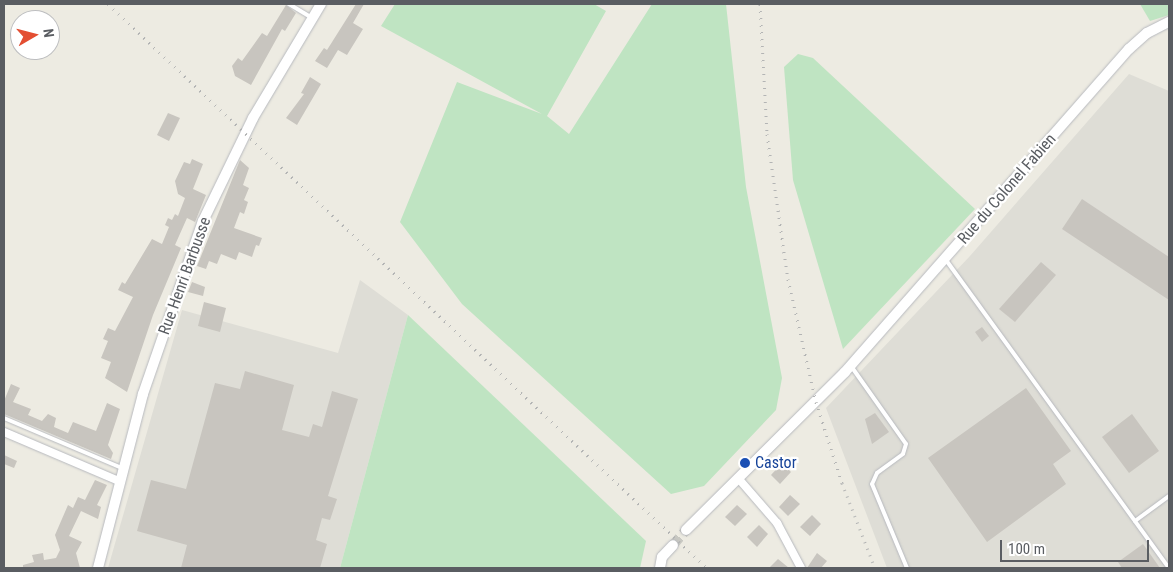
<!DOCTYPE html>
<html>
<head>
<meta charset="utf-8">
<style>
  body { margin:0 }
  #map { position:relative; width:1173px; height:572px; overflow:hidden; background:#edebe2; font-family:"Roboto Condensed",sans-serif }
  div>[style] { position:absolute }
  .industrial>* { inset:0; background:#deddd6 }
  .green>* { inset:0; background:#bfe4c2 }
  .building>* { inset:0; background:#c8c5bf }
  .tertiary-tunnel>* { height:10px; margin-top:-5px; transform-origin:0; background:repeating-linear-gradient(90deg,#c8c8c2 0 10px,transparent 0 15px) }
  .roads { filter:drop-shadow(0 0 1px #b7b9be) drop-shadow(0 0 1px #b7b9be) }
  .service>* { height:4px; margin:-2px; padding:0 2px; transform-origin:2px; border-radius:2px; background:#fff }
  .minor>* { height:8px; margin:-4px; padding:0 4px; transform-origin:4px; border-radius:4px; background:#fff }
  .tertiary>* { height:10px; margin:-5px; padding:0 5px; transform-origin:5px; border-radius:5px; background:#fff }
  .rail>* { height:3px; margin-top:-1.5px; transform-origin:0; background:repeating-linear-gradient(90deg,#b3b4b4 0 1px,transparent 0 7px) }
  .dots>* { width:14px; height:14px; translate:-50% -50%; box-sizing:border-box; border:2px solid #fff; border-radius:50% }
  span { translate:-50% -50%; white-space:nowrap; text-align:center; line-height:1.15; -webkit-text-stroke:4.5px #fff; paint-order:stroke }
  .street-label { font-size:16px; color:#5a5d62 }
  .transit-label { font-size:16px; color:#164399 }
  .left { translate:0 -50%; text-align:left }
  .frame { position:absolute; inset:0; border:5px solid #5a5d62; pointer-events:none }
  .north { position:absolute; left:10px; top:10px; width:50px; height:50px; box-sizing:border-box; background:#fff; border:1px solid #bdbec0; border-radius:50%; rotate:82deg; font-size:14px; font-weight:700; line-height:20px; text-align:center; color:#5a5d62 }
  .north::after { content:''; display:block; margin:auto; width:18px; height:22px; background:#e34e32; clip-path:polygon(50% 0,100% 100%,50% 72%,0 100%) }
  .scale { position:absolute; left:1000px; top:540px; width:149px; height:22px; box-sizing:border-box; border:2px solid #5a5d62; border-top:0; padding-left:6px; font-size:15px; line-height:18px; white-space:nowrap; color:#5a5d62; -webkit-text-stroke:4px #fff; paint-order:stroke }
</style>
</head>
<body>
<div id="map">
  <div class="industrial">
    <div style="clip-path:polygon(1129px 74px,1169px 91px,1169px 568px,887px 568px,826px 408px,970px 256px)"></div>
    <div style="clip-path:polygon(360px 280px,408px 315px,340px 568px,108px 568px,182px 310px,338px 353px)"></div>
  </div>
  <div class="green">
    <div style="clip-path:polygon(395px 4px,594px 4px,606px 11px,547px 116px,569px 134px,652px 4px,726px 4px,746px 187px,782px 378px,776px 410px,704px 486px,671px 494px,462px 304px,400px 222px,457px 82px,542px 114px,381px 26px)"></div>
    <div style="clip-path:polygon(1140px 4px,1169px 4px,1169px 15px,1150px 21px)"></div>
    <div style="clip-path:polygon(798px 54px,813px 58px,975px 209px,843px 349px,793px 180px,784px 67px)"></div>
    <div style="clip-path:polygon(408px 315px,646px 541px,640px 568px,340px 568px)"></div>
  </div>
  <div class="building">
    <div style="clip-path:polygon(356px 4px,364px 4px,353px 23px,363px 29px,347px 55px,338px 50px,327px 68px,315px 61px,324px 48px,327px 50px)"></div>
    <div style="clip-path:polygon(286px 5px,296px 13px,285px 31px,282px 29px,251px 85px,235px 76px,232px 66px,238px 58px,242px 61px,262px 33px,267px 36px)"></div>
    <div style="clip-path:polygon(310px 77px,321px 84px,297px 125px,286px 118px,304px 94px,301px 93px)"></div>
    <div style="clip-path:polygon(168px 113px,180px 118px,169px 141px,157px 135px)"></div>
    <div style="clip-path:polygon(192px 159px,203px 164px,193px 189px,206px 195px,195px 222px,187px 218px,175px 245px,181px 248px,153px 315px,127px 392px,105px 378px,111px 362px,101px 358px,108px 341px,103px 339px,108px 328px,115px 331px,133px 297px,118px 290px,122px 282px,125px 284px,152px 239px,162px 244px,169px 227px,165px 225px,168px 218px,172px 220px,175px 214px,178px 216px,185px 198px,178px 194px,175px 181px,184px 162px,190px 164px)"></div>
    <div style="clip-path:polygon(240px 160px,249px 168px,243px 185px,249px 188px,244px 200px,248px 202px,244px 214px,240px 212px,234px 228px,262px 238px,259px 246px,256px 245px,252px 257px,239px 252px,236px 260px,221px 254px,217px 264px,209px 261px,206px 269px,197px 266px)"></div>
    <div style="clip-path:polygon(1082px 199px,1169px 257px,1169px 300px,1062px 229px)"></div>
    <div style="clip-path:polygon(1041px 262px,1056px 275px,1015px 322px,999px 309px)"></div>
    <div style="clip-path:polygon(192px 282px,205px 287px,203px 296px,188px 292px)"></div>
    <div style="clip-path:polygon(204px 302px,226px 308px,220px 332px,198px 326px)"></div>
    <div style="clip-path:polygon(982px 327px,989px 336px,982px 342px,975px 332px)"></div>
    <div style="clip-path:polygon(245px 371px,294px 385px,282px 430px,309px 437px,313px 424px,322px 427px,332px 391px,358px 399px,328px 496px,337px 499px,330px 520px,322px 518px,316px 540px,327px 544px,320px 568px,181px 568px,187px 545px,137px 531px,151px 480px,186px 489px,215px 383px,240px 389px)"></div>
    <div style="clip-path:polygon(11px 384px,20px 388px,13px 402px,31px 409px,28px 415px,42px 421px,48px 414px,56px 418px,54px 427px,68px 433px,73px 422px,96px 431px,107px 403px,120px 409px,108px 445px,113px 453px,111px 459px,4px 414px,4px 401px)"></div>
    <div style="clip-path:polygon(1026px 388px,1071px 451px,1053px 464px,1066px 484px,987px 542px,928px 458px)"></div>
    <div style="clip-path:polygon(875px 413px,889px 432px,872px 444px,865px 419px)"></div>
    <div style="clip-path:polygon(1132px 414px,1159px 451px,1129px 473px,1102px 437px)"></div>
    <div style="clip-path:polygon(4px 455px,17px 461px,14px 468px,4px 464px)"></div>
    <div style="clip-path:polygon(782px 463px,791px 472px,780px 484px,771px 475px)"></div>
    <div style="clip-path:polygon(95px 480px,107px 485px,97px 505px,101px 507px,98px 519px,81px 511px,69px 536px,82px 542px,76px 553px,80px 568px,23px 568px,23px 565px,34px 562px,32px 555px,43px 553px,44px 560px,56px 558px,60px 550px,55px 535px,68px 505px,73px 508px,78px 497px,85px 500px)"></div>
    <div style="clip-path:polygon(790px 495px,800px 504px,788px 516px,779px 507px)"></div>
    <div style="clip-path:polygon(737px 505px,747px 514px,735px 526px,725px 517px)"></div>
    <div style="clip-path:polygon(812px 515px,821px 524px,810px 536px,800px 527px)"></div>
    <div style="clip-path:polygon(759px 525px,768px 534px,757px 547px,747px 537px)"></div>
    <div style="clip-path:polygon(1143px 544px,1160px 568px,1122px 568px,1118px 562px)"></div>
    <div style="clip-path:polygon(817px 553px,827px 561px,821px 568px,807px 568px)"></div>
    <div style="clip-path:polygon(778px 559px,789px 568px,769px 568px)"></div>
  </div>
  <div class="tertiary-tunnel">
    <div style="left:673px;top:545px;width:20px;rotate:-49deg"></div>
  </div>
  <div class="roads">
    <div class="service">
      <div style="left:289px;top:4px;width:27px;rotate:31deg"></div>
      <div style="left:946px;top:260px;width:380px;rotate:54.1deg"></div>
      <div style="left:851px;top:366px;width:95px;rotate:54.8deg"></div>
      <div style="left:906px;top:444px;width:10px;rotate:107deg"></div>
      <div style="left:903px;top:454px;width:32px;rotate:144deg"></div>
      <div style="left:877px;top:473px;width:12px;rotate:114deg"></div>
      <div style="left:872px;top:484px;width:91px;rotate:67.4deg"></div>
      <div style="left:4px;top:418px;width:128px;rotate:23deg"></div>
      <div style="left:1135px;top:521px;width:42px;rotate:-36.3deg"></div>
    </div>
    <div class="minor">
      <div style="left:4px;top:432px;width:127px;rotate:23.1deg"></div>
      <div style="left:738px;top:478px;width:60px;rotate:49.1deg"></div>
      <div style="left:777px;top:523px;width:51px;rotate:61.9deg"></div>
    </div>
    <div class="tertiary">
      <div style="left:686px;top:530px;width:224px;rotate:-44.8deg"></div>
      <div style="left:845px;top:372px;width:430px;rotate:-48.7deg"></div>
      <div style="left:1129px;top:49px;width:24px;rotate:-42deg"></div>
      <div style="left:1147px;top:33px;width:25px;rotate:-27deg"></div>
      <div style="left:98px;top:568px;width:180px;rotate:-75.5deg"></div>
      <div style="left:143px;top:394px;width:183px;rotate:-70.9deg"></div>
      <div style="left:203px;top:221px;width:114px;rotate:-64.1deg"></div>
      <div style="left:253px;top:118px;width:133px;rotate:-59.2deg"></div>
      <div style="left:660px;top:568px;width:11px;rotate:-80deg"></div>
      <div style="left:662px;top:557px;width:16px;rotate:-47deg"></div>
    </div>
  </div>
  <div class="rail">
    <div style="left:108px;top:4px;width:823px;rotate:43.28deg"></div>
    <div style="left:760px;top:4px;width:130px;rotate:86.9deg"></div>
    <div style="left:767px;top:134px;width:147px;rotate:81.8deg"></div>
    <div style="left:788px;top:279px;width:126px;rotate:77.2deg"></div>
    <div style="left:816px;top:402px;width:85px;rotate:72.2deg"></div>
    <div style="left:842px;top:483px;width:91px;rotate:68.8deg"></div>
  </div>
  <div class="dots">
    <div style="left:745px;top:463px;background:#1a4fb4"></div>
  </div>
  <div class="street-label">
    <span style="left:1007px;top:189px;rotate:-49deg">Rue du Colonel Fabien</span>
    <span style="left:185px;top:276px;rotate:-70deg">Rue Henri Barbusse</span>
  </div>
  <div class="transit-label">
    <span class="left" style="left:755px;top:463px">Castor</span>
  </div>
  <div class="frame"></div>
  <div class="north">N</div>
  <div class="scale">100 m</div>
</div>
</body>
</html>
